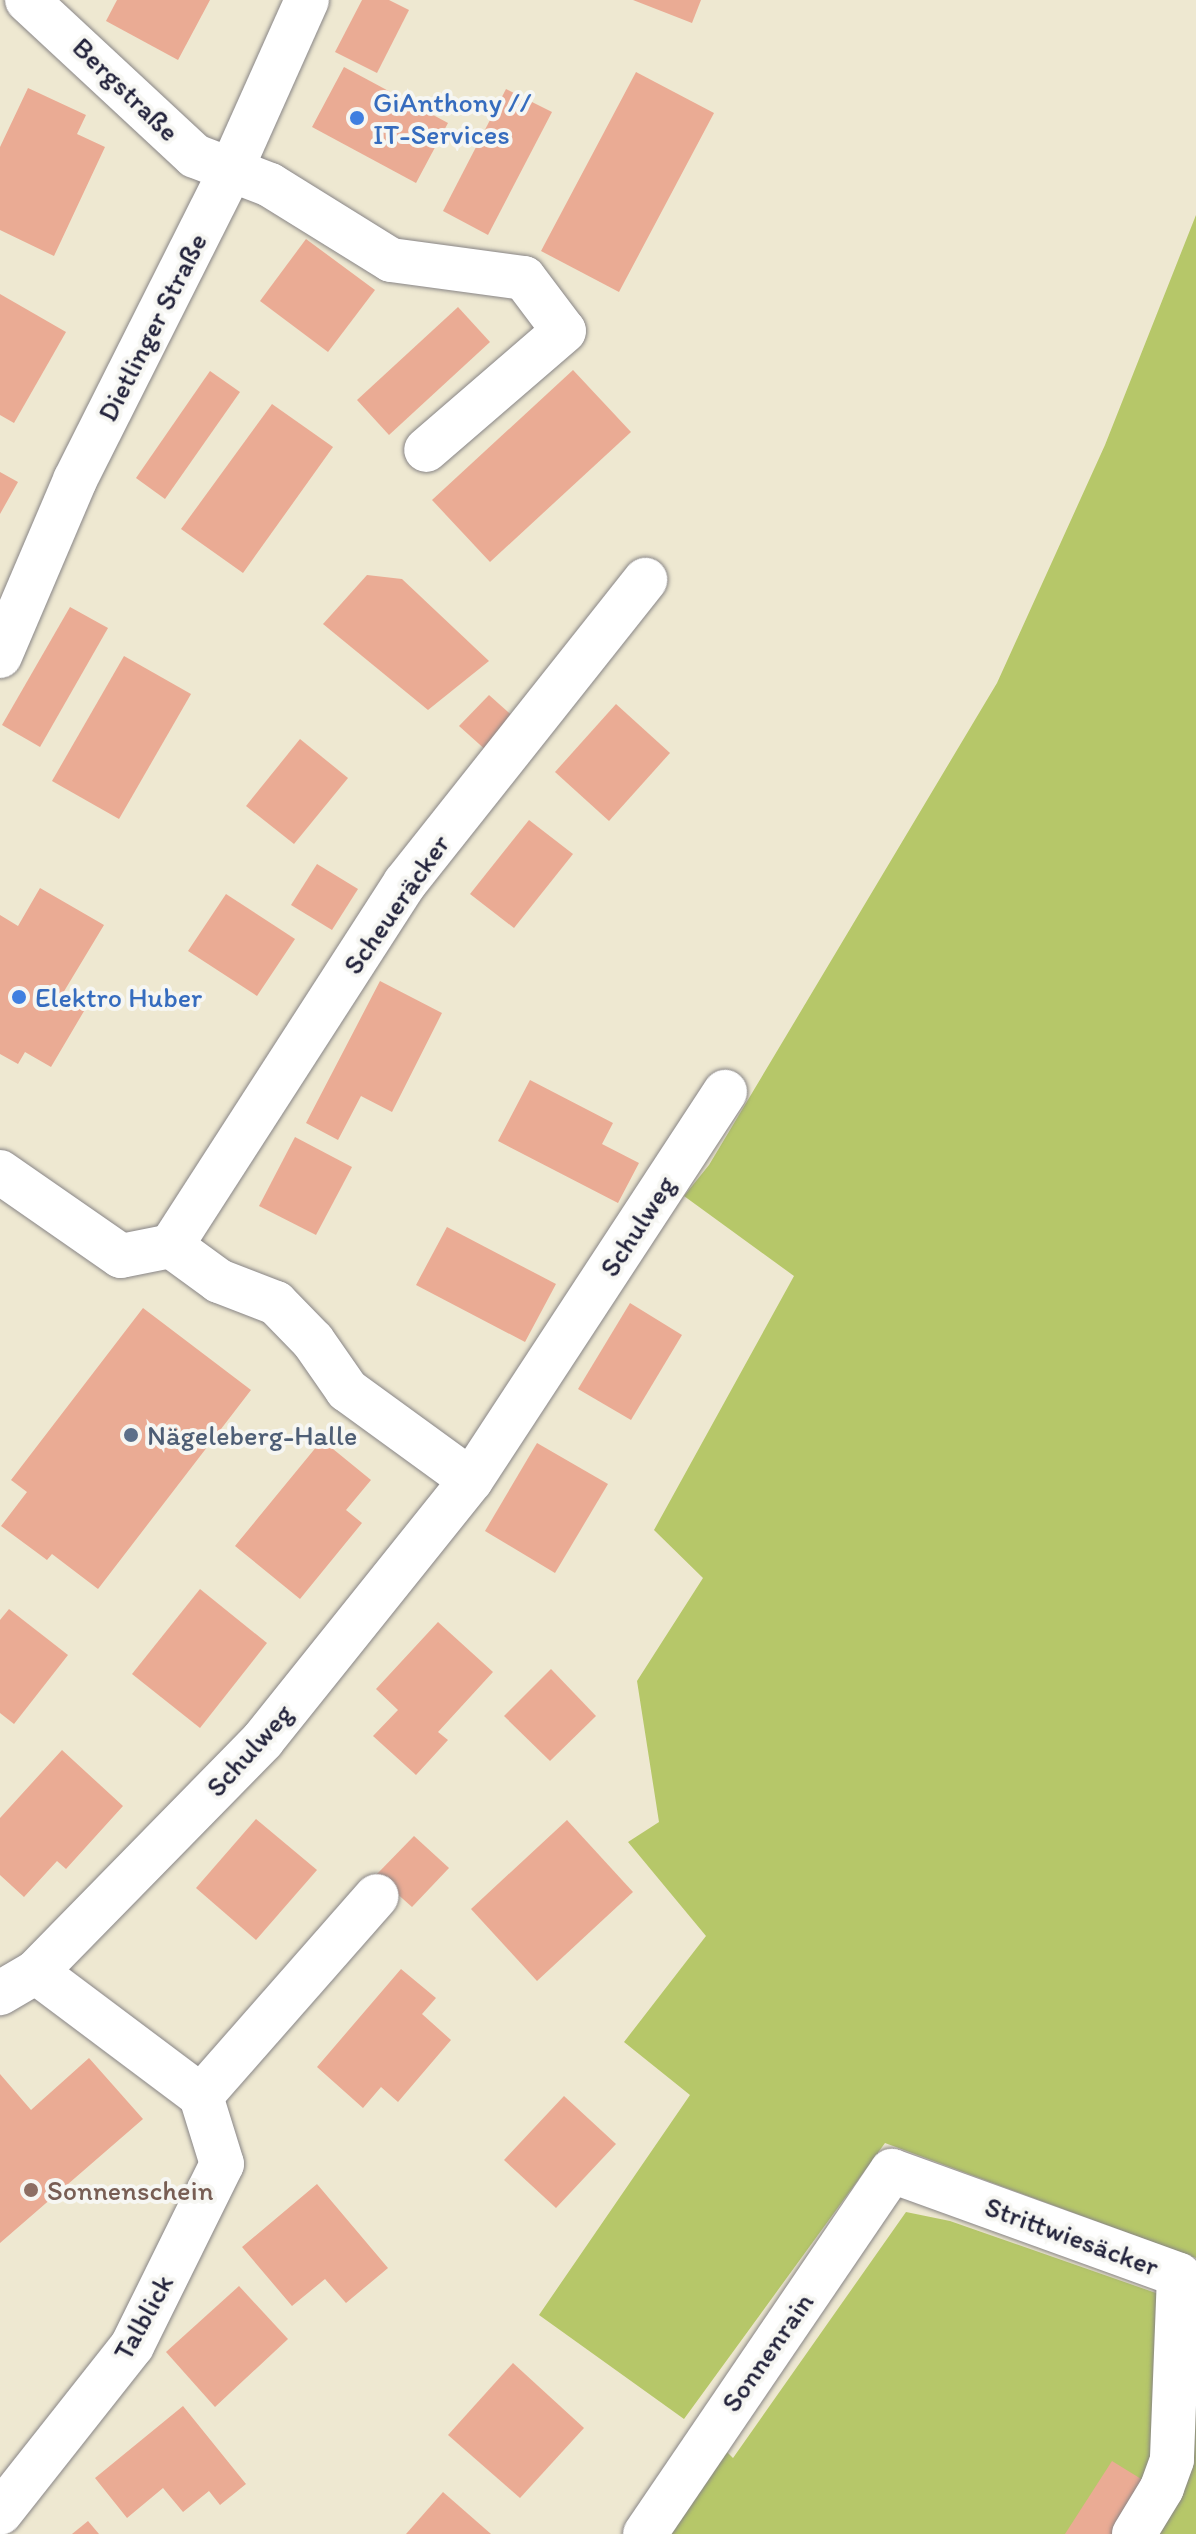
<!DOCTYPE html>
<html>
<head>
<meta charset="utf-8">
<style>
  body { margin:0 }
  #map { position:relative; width:1196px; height:2534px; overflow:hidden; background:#eee8d1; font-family:Itim,sans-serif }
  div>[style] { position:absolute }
  .green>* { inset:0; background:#b6c769 }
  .building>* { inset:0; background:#eaab94 }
  .roads { filter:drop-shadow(0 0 2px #888586) drop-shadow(0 0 2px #888586) }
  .street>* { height:44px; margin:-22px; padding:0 22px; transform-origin:22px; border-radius:22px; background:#fff }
  .secondary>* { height:44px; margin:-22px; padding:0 22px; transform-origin:22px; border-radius:22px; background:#fff }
  .dots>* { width:22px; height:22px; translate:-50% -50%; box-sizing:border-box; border:4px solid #f6f6f2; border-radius:50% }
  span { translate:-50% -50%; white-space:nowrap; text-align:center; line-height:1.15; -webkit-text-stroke:8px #f6f6f2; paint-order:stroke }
  .street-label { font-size:28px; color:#22223b }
  .shop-label { font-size:28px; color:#366cbe }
  .left { translate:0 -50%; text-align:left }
  .service-label { font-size:28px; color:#4e5e75 }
  .education-label { font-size:28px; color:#785e54 }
</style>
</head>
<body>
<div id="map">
  <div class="green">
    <div style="clip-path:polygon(1196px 215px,1196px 2258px,885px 2143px,684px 2419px,539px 2315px,690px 2095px,624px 2042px,706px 1936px,628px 1842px,659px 1822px,637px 1681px,703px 1578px,654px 1530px,794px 1276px,684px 1196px,709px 1165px,997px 683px,1105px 445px)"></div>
    <div style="clip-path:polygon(906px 2212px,950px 2221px,1196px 2307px,1196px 2534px,669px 2534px,718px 2443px,733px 2458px)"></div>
  </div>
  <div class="building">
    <div style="clip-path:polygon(117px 0,210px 0,178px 60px,106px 21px)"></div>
    <div style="clip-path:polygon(362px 0,389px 0,409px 10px,377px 73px,335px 52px)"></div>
    <div style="clip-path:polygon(633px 0,701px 0,692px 23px)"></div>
    <div style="clip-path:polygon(344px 67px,448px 123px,416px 183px,312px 127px)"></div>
    <div style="clip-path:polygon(636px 72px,714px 113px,619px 292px,541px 251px)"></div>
    <div style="clip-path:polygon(28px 88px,86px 115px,77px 134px,105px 147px,54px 256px,0 230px,0 147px)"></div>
    <div style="clip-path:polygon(506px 89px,552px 112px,488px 235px,443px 211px)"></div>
    <div style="clip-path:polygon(306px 239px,375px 290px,328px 352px,260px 301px)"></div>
    <div style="clip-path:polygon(0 294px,66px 332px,14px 423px,0 415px)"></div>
    <div style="clip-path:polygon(458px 307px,490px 342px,389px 435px,357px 400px)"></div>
    <div style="clip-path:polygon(573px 370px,631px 432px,490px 562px,432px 500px)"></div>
    <div style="clip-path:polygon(210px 371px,240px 392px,165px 499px,136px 478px)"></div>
    <div style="clip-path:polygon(272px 404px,333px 447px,243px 573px,181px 529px)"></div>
    <div style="clip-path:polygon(0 472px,18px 482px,0 514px)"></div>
    <div style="clip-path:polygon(367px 575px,402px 579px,489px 661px,428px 710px,323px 624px)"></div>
    <div style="clip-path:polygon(70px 607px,108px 628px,40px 747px,2px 725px)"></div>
    <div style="clip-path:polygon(124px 656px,191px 694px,119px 819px,52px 781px)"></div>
    <div style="clip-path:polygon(489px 695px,517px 720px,488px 752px,459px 726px)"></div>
    <div style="clip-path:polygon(616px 704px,670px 753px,609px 821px,555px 772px)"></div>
    <div style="clip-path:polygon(300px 739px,348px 778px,294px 844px,246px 806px)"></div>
    <div style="clip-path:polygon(529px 820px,573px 854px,514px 928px,470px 894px)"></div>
    <div style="clip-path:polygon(317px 864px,358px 889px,332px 930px,291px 905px)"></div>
    <div style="clip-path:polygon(40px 888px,104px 925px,63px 993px,87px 1006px,51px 1067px,25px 1052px,18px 1064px,0 1054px,0 915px,18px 926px)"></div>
    <div style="clip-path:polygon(226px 894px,295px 939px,257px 996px,188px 951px)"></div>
    <div style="clip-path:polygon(380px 981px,442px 1013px,392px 1112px,361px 1096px,338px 1140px,306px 1123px)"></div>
    <div style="clip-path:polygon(530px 1080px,613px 1123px,602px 1144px,639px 1163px,618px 1203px,498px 1141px)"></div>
    <div style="clip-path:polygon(295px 1137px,352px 1167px,316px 1235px,259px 1206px)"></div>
    <div style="clip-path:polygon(447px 1227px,556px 1284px,525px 1342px,416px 1285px)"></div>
    <div style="clip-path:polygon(630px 1303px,682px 1335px,631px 1420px,578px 1389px)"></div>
    <div style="clip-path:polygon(143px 1308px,251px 1390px,98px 1589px,52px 1554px,47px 1560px,1px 1526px,27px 1492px,11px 1480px)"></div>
    <div style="clip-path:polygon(322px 1440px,371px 1480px,346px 1510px,362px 1523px,300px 1599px,235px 1546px)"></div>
    <div style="clip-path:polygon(537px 1443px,608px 1484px,555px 1573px,485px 1531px)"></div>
    <div style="clip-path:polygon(200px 1589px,267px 1643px,200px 1728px,132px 1674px)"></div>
    <div style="clip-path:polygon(9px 1609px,68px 1655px,14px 1724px,0 1713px,0 1620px)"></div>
    <div style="clip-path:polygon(438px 1622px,493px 1672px,438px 1732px,448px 1740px,416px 1775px,373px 1736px,398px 1710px,376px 1689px)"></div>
    <div style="clip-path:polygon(551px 1669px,596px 1716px,550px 1761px,504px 1716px)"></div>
    <div style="clip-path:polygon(62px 1750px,123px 1806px,66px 1869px,57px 1861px,24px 1897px,0 1875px,0 1818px)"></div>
    <div style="clip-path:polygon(256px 1819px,317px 1870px,256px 1940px,196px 1888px)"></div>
    <div style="clip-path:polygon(567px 1820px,633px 1892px,537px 1981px,471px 1909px)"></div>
    <div style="clip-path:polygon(414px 1836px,449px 1868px,412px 1907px,376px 1875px)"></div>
    <div style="clip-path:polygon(401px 1969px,436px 1998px,422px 2014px,451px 2040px,398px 2102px,381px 2087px,363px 2108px,317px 2067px)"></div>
    <div style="clip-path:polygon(89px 2058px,143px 2119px,0 2243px,0 2074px,31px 2110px)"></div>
    <div style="clip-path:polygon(564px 2096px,616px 2144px,556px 2208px,504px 2160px)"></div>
    <div style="clip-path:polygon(317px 2184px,388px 2268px,346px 2303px,325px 2279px,292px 2306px,242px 2247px)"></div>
    <div style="clip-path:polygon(239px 2286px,288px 2339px,215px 2407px,166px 2352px)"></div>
    <div style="clip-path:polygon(513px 2363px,584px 2428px,520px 2498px,448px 2435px)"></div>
    <div style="clip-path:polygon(183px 2406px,246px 2484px,220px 2505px,209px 2491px,183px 2512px,163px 2488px,127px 2518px,95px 2478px)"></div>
    <div style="clip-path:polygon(1112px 2461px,1146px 2482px,1113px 2534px,1065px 2534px)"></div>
    <div style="clip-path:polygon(443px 2492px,491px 2534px,406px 2534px)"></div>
    <div style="clip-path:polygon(88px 2521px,99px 2534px,72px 2534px)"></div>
  </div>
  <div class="roads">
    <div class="street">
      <div style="left:27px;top:0;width:229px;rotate:42.9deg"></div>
      <div style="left:195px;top:156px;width:80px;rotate:21.1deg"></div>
      <div style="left:270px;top:185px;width:142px;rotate:31.8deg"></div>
      <div style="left:391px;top:260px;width:134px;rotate:7.7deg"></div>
      <div style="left:524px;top:278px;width:66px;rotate:53deg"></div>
      <div style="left:564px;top:331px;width:182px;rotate:139.2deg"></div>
      <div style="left:0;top:1172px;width:147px;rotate:34.8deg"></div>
      <div style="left:121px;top:1256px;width:51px;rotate:-11.3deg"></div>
      <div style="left:171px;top:1246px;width:59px;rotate:36.1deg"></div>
      <div style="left:219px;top:1281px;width:61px;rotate:21.1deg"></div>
      <div style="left:276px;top:1303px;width:53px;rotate:45.8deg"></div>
      <div style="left:313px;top:1341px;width:60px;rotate:55.2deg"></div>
      <div style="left:347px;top:1390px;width:153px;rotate:36deg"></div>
      <div style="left:471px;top:1480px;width:333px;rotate:128.7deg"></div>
      <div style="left:263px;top:1740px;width:325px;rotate:134.4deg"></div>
      <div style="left:36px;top:1972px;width:42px;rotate:149.7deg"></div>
      <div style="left:171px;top:1246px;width:432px;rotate:-57.2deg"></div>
      <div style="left:405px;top:883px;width:387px;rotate:-51.6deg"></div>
      <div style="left:471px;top:1480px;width:464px;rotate:-56.8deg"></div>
      <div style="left:201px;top:2096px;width:266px;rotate:-48.7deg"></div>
      <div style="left:0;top:2513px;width:213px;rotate:-51.7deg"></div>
      <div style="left:132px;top:2346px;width:203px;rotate:-63.7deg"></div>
      <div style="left:222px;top:2164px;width:71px;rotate:-107.2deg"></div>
      <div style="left:201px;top:2096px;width:206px;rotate:-143.1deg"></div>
      <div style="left:645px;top:2534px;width:439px;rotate:-55.8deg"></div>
      <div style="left:892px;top:2171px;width:305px;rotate:19.9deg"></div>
      <div style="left:1179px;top:2275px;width:185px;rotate:92.2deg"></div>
      <div style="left:1172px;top:2460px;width:30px;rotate:110deg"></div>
      <div style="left:1162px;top:2488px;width:54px;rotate:121.3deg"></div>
    </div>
    <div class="secondary">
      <div style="left:0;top:656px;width:191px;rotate:-66.9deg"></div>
      <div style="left:75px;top:480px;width:347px;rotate:-63.3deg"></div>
      <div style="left:231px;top:170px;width:186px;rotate:-65.9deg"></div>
    </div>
  </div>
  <div class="dots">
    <div style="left:357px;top:118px;background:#3f7fe0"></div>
    <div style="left:19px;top:997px;background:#3f7fe0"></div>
    <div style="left:131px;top:1435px;background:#5c6f8a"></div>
    <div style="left:31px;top:2190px;background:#8d6e63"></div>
  </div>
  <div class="street-label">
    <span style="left:126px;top:89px;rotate:44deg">Bergstraße</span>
    <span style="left:152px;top:327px;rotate:-63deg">Dietlinger Straße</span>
    <span style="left:396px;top:904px;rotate:-55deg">Scheueräcker</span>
    <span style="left:637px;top:1226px;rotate:-57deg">Schulweg</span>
    <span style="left:249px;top:1750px;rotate:-48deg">Schulweg</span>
    <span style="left:1072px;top:2236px;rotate:20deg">Strittwiesäcker</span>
    <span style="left:143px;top:2317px;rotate:-61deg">Talblick</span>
    <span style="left:767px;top:2352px;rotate:-55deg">Sonnenrain</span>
  </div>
  <div class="shop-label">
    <span class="left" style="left:373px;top:118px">GiAnthony //<br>IT-Services</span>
    <span class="left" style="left:35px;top:997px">Elektro Huber</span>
  </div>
  <div class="service-label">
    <span class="left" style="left:147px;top:1435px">Nägeleberg-Halle</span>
  </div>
  <div class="education-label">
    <span class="left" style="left:47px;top:2190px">Sonnenschein</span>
  </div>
</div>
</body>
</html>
